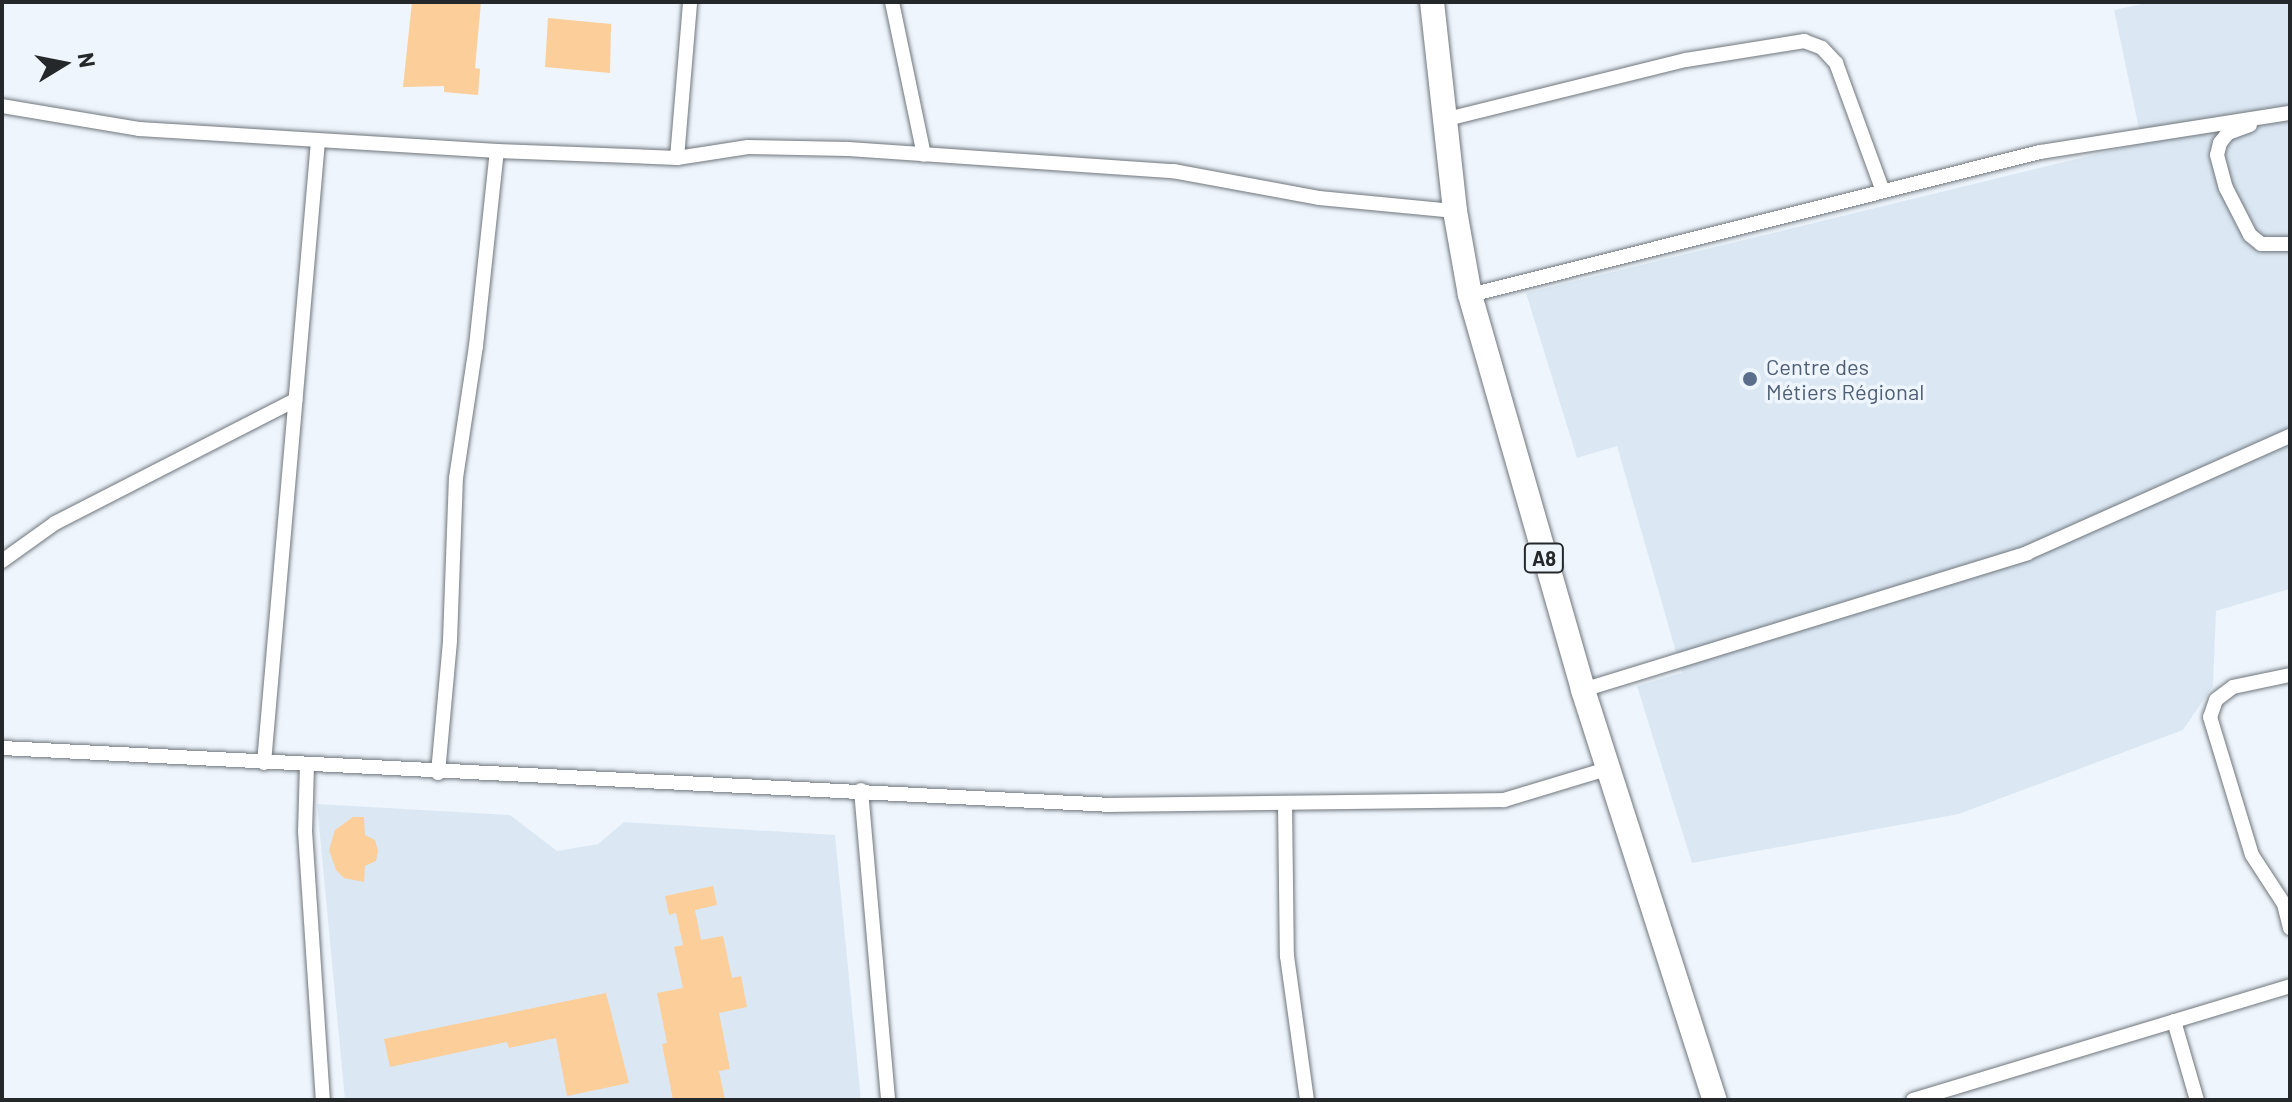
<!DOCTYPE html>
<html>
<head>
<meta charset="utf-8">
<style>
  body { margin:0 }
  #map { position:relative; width:2292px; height:1102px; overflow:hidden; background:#eef5fc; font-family:Barlow,sans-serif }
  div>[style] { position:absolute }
  .built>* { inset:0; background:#dbe8f4 }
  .building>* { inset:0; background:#fbce9a }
  .roads { filter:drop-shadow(0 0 2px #70767c) drop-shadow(0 0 2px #70767c) }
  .street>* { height:14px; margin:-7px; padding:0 7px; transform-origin:7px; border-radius:7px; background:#fff }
  .primary>* { height:24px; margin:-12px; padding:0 12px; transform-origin:12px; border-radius:12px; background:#fff }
  .dots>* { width:22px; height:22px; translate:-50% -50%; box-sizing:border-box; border:4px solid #eef5fc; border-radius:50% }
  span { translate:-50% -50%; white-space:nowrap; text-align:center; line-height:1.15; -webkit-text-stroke:7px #eef5fc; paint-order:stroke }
  .shield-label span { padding:2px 6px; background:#eef5fc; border:2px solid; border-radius:6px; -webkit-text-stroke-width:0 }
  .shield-label { font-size:20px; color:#25282a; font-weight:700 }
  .service-label { font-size:22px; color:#4e5e75 }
  .left { translate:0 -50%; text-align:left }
  .frame { position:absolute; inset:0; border:4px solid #25282a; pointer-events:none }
  .north { position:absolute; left:24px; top:24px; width:80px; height:80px; -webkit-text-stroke:6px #eef5fc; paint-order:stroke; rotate:80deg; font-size:22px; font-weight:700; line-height:32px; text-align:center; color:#25282a }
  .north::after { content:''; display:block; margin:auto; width:28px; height:36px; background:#25282a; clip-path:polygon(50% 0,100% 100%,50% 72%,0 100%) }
</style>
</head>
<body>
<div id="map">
  <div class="built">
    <div style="clip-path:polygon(2152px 2px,2290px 2px,2290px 589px,2216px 611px,2213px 686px,2183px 730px,1959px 814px,1692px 863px,1637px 686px,1682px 673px,1617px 446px,1577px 458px,1526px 293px,2142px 143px,2114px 10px)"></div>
    <div style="clip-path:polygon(317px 804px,510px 815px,557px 851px,598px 844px,624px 822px,835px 835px,861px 1100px,345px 1100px)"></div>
  </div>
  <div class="building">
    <div style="clip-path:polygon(412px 2px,481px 2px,475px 68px,480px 69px,478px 95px,444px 92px,444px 86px,403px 87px)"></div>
    <div style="clip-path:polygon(548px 18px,611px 24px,610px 73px,545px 67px)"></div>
    <div style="clip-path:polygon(353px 817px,364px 817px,365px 835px,375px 840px,378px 851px,376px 861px,365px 866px,364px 882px,344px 878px,336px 870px,329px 850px,335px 830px)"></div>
    <div style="clip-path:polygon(713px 886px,717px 905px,695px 910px,701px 940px,723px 936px,732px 978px,741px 976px,747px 1007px,719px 1013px,730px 1069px,719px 1071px,725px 1100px,673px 1100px,662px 1044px,667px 1043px,657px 993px,683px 988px,674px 947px,683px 945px,676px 913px,669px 915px,665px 896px)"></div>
    <div style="clip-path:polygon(606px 993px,629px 1083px,567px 1096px,556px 1038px,509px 1048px,507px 1042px,390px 1067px,384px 1039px)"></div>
  </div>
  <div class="roads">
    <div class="street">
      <div style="left:892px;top:2px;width:156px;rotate:78.2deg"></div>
      <div style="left:2px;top:106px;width:139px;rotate:9.5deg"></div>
      <div style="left:139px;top:129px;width:359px;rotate:3.5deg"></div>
      <div style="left:497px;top:151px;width:180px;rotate:2.2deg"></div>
      <div style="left:677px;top:158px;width:72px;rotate:-8.8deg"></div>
      <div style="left:748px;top:147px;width:100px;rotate:1.1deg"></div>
      <div style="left:848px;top:149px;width:326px;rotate:3.9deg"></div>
      <div style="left:1173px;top:171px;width:148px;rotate:10.5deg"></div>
      <div style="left:1319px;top:198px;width:137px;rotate:5.5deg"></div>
      <div style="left:1443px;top:120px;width:250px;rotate:-13.9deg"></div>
      <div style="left:1686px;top:60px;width:120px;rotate:-9.1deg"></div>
      <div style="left:1804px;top:41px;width:19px;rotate:21deg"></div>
      <div style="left:1822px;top:48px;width:21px;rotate:47deg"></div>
      <div style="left:1836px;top:63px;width:134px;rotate:69.9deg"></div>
      <div style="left:2250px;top:125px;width:23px;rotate:160deg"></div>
      <div style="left:2228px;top:133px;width:13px;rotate:129deg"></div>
      <div style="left:2220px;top:143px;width:12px;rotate:104deg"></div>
      <div style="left:2217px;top:155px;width:34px;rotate:75deg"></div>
      <div style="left:2226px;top:188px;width:53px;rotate:62.9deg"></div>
      <div style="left:2250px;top:235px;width:14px;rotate:39deg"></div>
      <div style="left:2261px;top:244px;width:29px"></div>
      <div style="left:677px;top:158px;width:157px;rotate:-85.2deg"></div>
      <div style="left:1470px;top:295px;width:588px;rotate:-14.08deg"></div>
      <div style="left:2040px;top:152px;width:253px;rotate:-8.9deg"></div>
      <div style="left:2px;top:561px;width:65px;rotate:-35.6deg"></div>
      <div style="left:55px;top:523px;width:270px;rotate:-27.1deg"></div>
      <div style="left:2290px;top:675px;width:58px;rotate:168.1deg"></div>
      <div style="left:2233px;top:687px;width:21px;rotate:143deg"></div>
      <div style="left:2216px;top:700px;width:18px;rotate:109deg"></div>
      <div style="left:2210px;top:717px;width:144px;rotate:73.1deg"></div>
      <div style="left:2252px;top:855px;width:59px;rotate:56.9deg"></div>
      <div style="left:2284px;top:904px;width:25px;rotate:76deg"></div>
      <div style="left:1583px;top:690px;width:465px;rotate:-17.1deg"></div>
      <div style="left:2027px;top:553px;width:288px;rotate:-24deg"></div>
      <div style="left:2px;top:748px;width:1110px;rotate:2.94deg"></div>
      <div style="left:1111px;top:805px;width:393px;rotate:-0.7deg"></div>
      <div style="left:1504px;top:800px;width:111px;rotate:-16.8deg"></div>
      <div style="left:264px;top:763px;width:624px;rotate:-85.04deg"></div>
      <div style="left:307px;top:765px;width:66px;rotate:91.7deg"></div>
      <div style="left:305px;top:831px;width:270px;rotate:86.2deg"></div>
      <div style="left:438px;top:773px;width:134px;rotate:-84.8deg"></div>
      <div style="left:450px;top:640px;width:162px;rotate:-87.9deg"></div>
      <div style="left:456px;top:478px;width:134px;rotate:-81.4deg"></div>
      <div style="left:476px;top:346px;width:196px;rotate:-83.9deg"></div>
      <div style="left:861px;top:790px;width:311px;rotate:85deg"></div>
      <div style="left:1285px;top:803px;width:153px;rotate:89.3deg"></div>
      <div style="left:1287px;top:956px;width:145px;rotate:82.1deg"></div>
      <div style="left:2174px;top:1021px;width:82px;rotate:73.8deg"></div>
      <div style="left:1913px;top:1100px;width:394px;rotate:-16.8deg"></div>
    </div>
    <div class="primary">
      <div style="left:1432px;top:2px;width:210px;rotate:83.7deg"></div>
      <div style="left:1455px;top:211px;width:85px;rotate:79.9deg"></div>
      <div style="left:1470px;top:295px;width:411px;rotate:74deg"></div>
      <div style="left:1583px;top:690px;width:431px;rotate:72.2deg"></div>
    </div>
  </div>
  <div class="dots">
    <div style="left:1750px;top:379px;background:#5c6f8a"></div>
  </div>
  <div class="shield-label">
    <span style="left:1544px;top:558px">A8</span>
  </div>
  <div class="service-label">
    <span class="left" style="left:1766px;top:379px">Centre des<br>Métiers Régional</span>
  </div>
  <div class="frame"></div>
  <div class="north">N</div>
</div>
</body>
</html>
